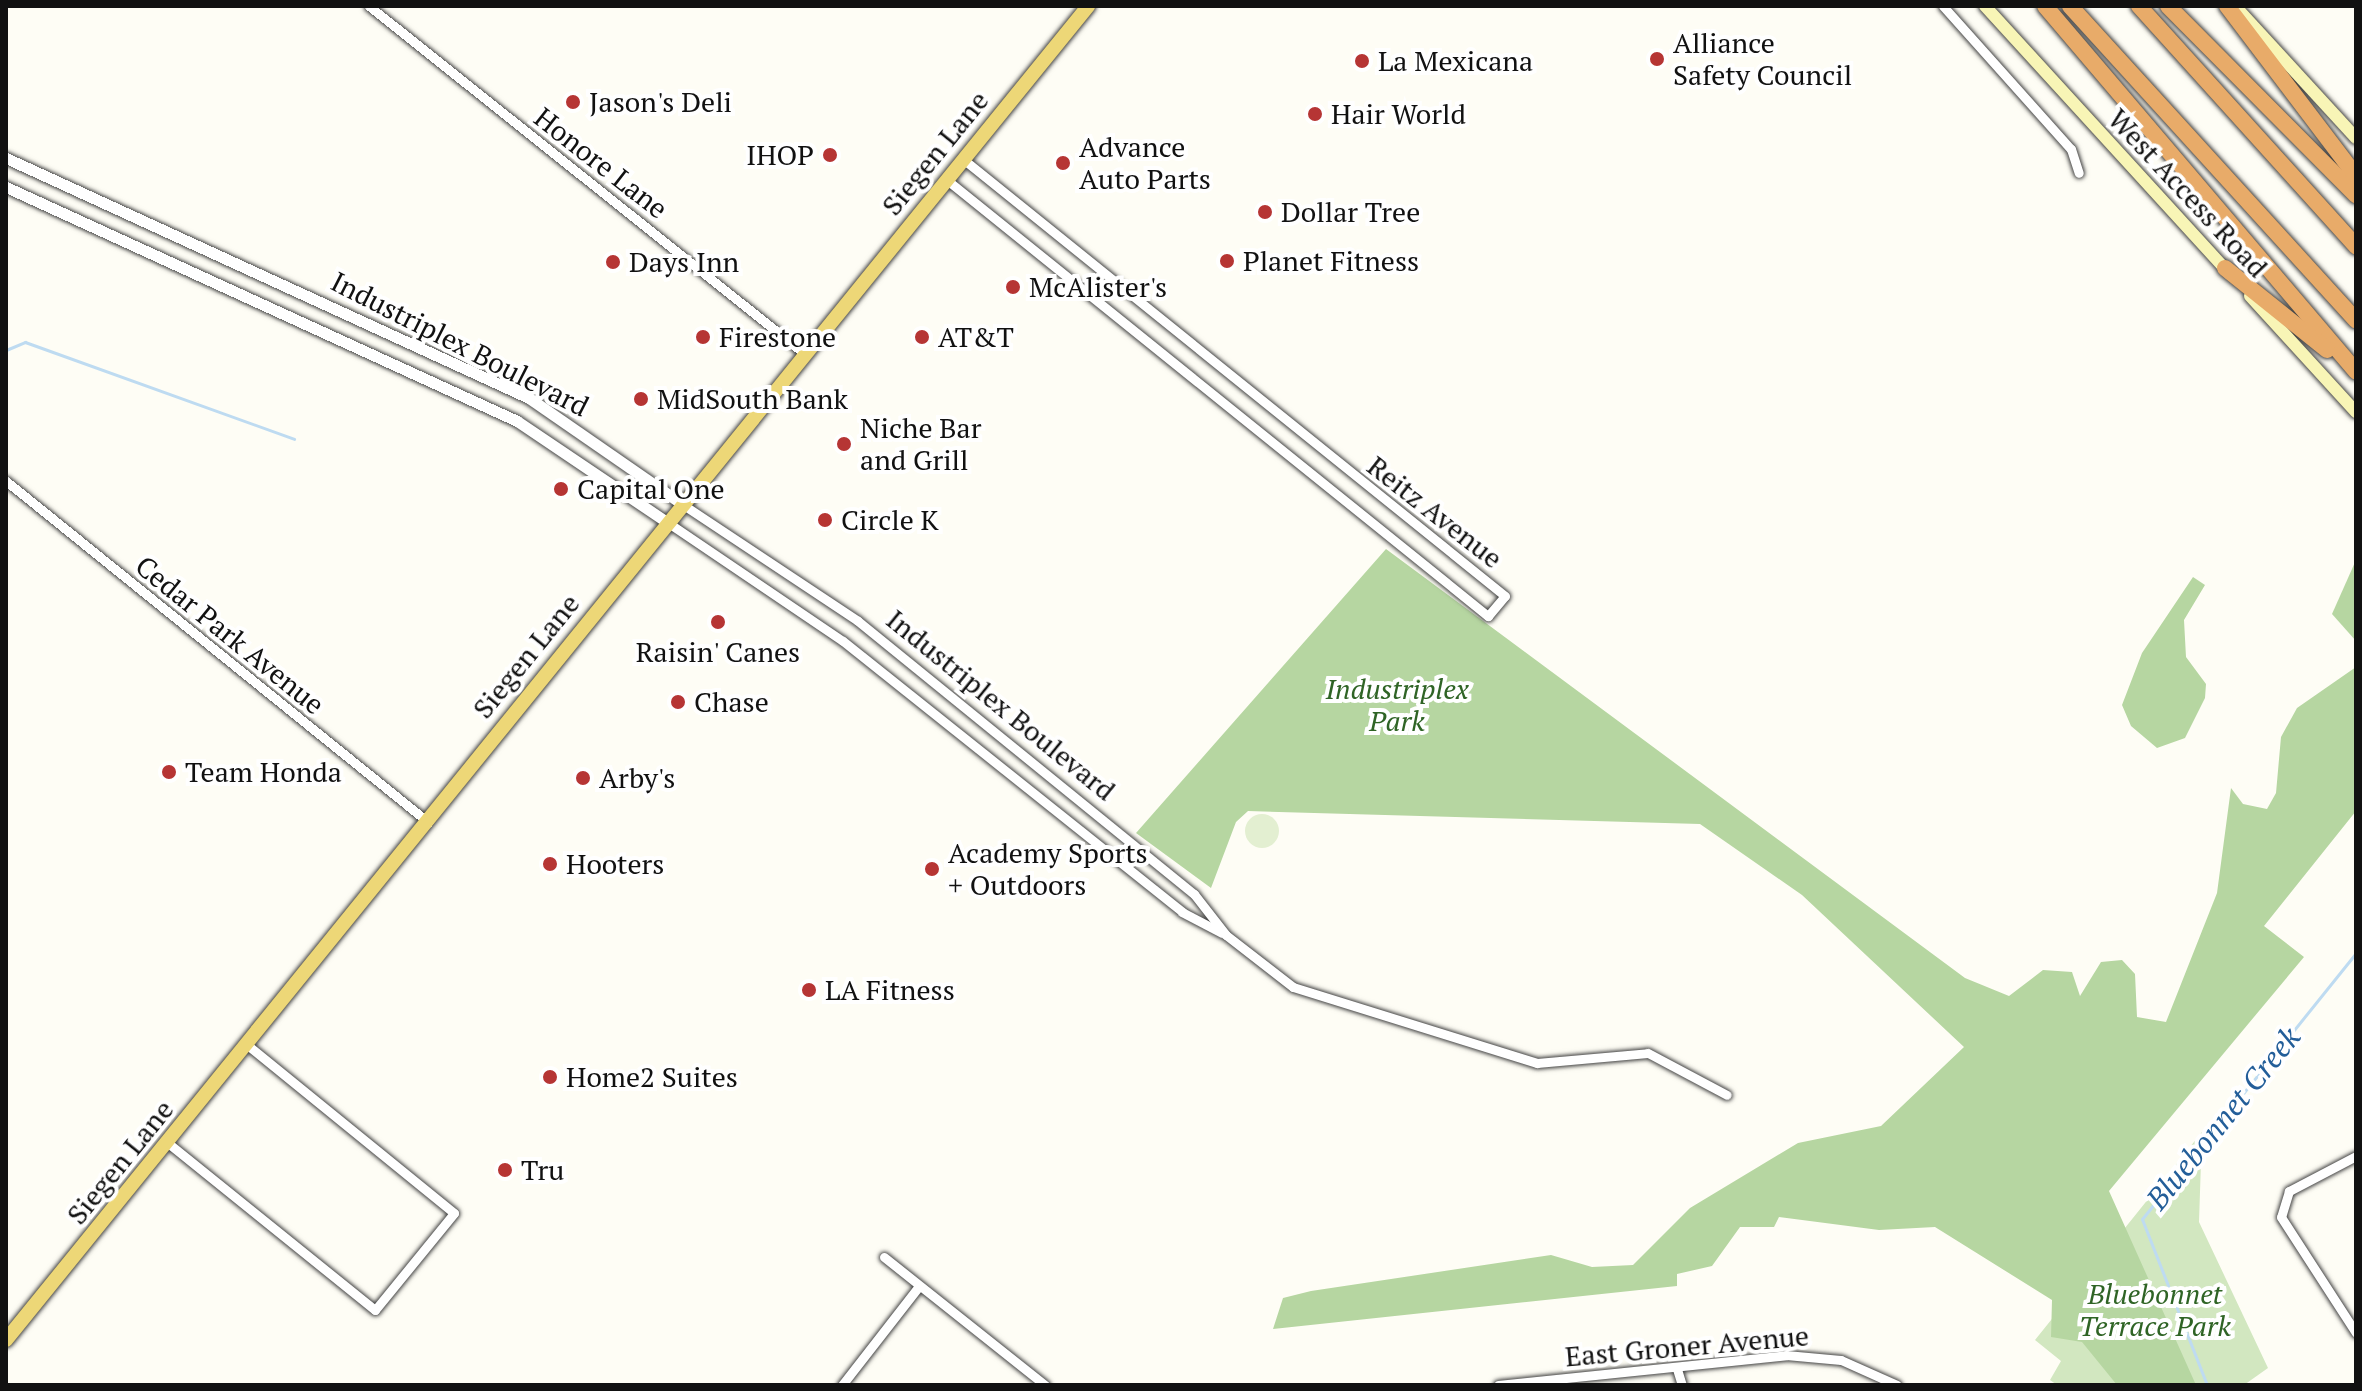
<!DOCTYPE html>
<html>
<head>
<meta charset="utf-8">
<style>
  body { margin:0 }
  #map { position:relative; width:2362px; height:1391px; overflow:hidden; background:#fefdf5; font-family:"PT Serif",serif }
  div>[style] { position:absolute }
  .green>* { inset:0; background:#d2e7c0 }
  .forest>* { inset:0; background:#b6d6a1 }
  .pitch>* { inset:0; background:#e3efd1 }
  .round { border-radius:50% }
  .stream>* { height:3px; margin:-1.5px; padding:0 1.5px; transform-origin:1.5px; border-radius:1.5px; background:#bedbf1 }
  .roads { filter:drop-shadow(0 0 2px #444) drop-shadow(0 0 2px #444) }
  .minor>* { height:9px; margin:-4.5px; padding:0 4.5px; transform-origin:4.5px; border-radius:4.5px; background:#fff }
  .tertiary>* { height:11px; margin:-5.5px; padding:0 5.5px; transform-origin:5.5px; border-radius:5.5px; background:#fff }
  .secondary>* { height:12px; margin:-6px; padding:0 6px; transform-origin:6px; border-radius:6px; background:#f8f5b6 }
  .primary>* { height:14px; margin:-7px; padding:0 7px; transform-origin:7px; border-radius:7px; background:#edd777 }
  .motorway>* { height:16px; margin:-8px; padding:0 8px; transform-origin:8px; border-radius:8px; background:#e8ab69 }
  .dots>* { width:22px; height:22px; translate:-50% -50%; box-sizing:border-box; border:4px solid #fff; border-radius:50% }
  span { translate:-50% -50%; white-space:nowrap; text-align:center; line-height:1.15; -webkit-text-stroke:8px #fff; paint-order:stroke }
  .poi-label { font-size:28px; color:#111 }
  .left { translate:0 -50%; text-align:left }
  .right { translate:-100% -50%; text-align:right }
  .street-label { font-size:28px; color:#111 }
  .park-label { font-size:28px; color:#2f6425; font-style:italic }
  .water-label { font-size:30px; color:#235e99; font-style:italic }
  .frame { position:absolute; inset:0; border:8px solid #111; pointer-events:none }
</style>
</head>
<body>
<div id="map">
  <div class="green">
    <div style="clip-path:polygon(2202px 1132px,2199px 1222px,2268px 1368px,2244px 1385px,2057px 1385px,2050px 1380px,2061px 1361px,2035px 1340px)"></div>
  </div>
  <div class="forest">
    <div style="clip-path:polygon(1386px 549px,1965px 978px,2009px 996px,2043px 970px,2072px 972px,2080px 996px,2101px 962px,2122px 960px,2135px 974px,2137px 1017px,2166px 1022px,2217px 893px,2231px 788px,2243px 804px,2267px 809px,2276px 793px,2281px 737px,2297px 708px,2356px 667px,2356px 811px,2264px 926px,2304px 957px,2109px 1191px,2196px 1385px,2117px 1385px,2082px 1342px,2051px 1337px,2052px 1300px,1935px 1227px,1879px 1230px,1779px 1217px,1774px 1227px,1740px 1227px,1712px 1266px,1677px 1274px,1677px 1286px,1273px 1329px,1283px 1298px,1311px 1291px,1551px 1255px,1592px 1267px,1633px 1265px,1690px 1208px,1798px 1143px,1881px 1126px,1964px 1047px,1802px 895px,1700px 824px,1248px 811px,1236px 822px,1211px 888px,1136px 833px)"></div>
    <div style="clip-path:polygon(2356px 560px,2356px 641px,2332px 614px)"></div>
    <div style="clip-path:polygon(2193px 577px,2205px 585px,2184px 620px,2186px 657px,2206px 684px,2205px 698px,2185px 738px,2157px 748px,2131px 726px,2122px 705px,2142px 653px)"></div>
  </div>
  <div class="pitch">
    <div class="round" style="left:1245px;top:814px;width:34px;height:34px"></div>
  </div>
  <div class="stream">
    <div style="left:6px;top:350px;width:21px;rotate:-23deg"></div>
    <div style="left:25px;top:342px;width:286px;rotate:19.8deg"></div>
    <div style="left:2207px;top:1385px;width:178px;rotate:-111.4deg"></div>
    <div style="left:2142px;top:1219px;width:341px;rotate:-51.2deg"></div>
  </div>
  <div class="roads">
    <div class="minor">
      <div style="left:369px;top:6px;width:558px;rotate:38.6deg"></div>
      <div style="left:1943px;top:6px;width:192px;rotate:48.2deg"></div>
      <div style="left:2071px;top:149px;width:25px;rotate:72deg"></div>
      <div style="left:947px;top:180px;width:695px;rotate:38.87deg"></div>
      <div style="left:1488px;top:616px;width:26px;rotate:-50deg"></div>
      <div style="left:1505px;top:596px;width:695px;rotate:-141.13deg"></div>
      <div style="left:6px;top:481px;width:543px;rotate:38.94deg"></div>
      <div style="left:682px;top:504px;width:211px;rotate:33.6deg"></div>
      <div style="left:858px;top:621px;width:433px;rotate:39.1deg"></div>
      <div style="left:1194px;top:894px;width:52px;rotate:52deg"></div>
      <div style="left:1226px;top:935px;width:85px;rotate:37.8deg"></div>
      <div style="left:1293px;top:987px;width:256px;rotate:17.3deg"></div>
      <div style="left:1537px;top:1063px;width:111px;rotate:-5.1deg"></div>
      <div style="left:1648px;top:1053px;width:89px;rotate:28deg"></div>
      <div style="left:667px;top:522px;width:212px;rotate:34.1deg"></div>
      <div style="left:843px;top:641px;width:434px;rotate:38.6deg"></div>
      <div style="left:1182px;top:912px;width:45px;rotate:27.7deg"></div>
      <div style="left:168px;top:1143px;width:266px;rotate:38.9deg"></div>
      <div style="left:375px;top:1310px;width:125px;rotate:-50.8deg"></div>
      <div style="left:454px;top:1213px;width:267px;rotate:-140.9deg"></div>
      <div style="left:2356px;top:1156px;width:76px;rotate:152.4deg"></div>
      <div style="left:2289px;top:1191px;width:27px;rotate:107deg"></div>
      <div style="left:2281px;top:1217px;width:138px;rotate:57.1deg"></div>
      <div style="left:884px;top:1257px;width:206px;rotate:38.5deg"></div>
      <div style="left:1677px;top:1369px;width:17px;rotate:73deg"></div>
      <div style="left:842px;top:1385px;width:125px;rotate:-52.1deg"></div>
      <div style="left:1498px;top:1385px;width:290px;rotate:-5.9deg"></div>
      <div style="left:1786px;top:1355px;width:55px;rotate:5.2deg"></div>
      <div style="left:1841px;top:1360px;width:61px;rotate:24.1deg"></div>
    </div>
    <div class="tertiary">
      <div style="left:6px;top:158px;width:575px;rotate:24.65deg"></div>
      <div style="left:529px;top:398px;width:186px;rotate:34.7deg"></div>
      <div style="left:6px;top:187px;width:562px;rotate:24.6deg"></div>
      <div style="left:517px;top:421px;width:181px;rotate:34deg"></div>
    </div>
    <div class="secondary">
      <div style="left:1985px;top:6px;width:363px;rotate:47.6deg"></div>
      <div style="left:2235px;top:6px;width:179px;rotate:47.5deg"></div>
      <div style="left:2250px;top:296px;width:157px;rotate:47.6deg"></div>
    </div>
    <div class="primary">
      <div style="left:6px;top:1340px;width:1718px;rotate:-50.95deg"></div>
    </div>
    <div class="motorway">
      <div style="left:2045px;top:6px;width:480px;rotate:49.6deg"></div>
      <div style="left:2070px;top:6px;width:425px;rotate:47.7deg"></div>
      <div style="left:2139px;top:6px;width:324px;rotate:47.9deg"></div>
      <div style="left:2168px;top:6px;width:267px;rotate:45.2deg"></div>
      <div style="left:2227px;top:6px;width:213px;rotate:52.8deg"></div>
      <div style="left:2225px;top:268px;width:131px;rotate:38.8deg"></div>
    </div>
  </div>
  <div class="dots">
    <div style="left:1657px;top:59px;background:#b63534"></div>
    <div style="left:1362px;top:61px;background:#b63534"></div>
    <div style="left:573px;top:102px;background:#b63534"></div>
    <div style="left:1315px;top:114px;background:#b63534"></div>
    <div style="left:830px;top:155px;background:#b63534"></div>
    <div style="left:1063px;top:163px;background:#b63534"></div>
    <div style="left:1265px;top:212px;background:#b63534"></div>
    <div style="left:1227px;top:261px;background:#b63534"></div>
    <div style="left:613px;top:262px;background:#b63534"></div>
    <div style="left:1013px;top:287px;background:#b63534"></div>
    <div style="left:703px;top:337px;background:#b63534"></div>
    <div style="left:922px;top:337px;background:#b63534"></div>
    <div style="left:641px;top:399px;background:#b63534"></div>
    <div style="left:844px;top:444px;background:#b63534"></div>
    <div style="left:561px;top:489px;background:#b63534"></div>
    <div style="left:825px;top:520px;background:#b63534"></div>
    <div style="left:718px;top:622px;background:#b63534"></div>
    <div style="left:678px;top:702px;background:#b63534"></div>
    <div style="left:169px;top:772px;background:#b63534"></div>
    <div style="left:583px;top:778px;background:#b63534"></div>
    <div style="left:550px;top:864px;background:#b63534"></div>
    <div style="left:932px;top:869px;background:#b63534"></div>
    <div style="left:809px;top:990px;background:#b63534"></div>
    <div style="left:550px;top:1077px;background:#b63534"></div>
    <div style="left:505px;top:1170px;background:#b63534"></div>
  </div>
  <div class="poi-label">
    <span class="left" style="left:1673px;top:59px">Alliance<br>Safety Council</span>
    <span class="left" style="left:1378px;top:61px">La Mexicana</span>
    <span class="left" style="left:589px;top:102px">Jason's Deli</span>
    <span class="left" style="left:1331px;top:114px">Hair World</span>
    <span class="left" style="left:1079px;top:163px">Advance<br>Auto Parts</span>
    <span class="right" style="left:814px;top:155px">IHOP</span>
    <span class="left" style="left:1281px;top:212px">Dollar Tree</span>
    <span class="left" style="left:1243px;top:261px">Planet Fitness</span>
    <span class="left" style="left:629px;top:262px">Days Inn</span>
    <span class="left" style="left:1029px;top:287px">McAlister's</span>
    <span class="left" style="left:719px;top:337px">Firestone</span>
    <span class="left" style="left:938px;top:337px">AT&amp;T</span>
    <span class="left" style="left:657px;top:399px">MidSouth Bank</span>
    <span class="left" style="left:860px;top:444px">Niche Bar<br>and Grill</span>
    <span class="left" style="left:577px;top:489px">Capital One</span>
    <span class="left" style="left:841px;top:520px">Circle K</span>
    <span style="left:718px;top:652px">Raisin' Canes</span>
    <span class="left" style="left:694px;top:702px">Chase</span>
    <span class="left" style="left:185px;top:772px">Team Honda</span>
    <span class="left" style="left:599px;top:778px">Arby's</span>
    <span class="left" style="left:948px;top:869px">Academy Sports<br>+ Outdoors</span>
    <span class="left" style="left:566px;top:864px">Hooters</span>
    <span class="left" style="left:825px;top:990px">LA Fitness</span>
    <span class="left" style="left:566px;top:1077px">Home2 Suites</span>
    <span class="left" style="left:521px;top:1170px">Tru</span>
  </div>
  <div class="street-label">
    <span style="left:935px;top:153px;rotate:-51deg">Siegen Lane</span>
    <span style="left:601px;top:163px;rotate:38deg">Honore Lane</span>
    <span style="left:2188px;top:193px;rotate:47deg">West Access Road</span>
    <span style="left:460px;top:344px;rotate:27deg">Industriplex Boulevard</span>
    <span style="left:1435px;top:512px;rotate:38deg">Reitz Avenue</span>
    <span style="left:230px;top:635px;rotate:39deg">Cedar Park Avenue</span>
    <span style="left:526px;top:656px;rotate:-51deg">Siegen Lane</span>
    <span style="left:1001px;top:705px;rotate:39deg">Industriplex Boulevard</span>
    <span style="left:120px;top:1162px;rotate:-51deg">Siegen Lane</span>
    <span style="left:1687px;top:1346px;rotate:-5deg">East Groner Avenue</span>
  </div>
  <div class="park-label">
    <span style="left:1397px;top:705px">Industriplex<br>Park</span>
    <span style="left:2155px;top:1310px">Bluebonnet<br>Terrace Park</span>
  </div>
  <div class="water-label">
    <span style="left:2223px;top:1118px;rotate:-51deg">Bluebonnet Creek</span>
  </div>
  <div class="frame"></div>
</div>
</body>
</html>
